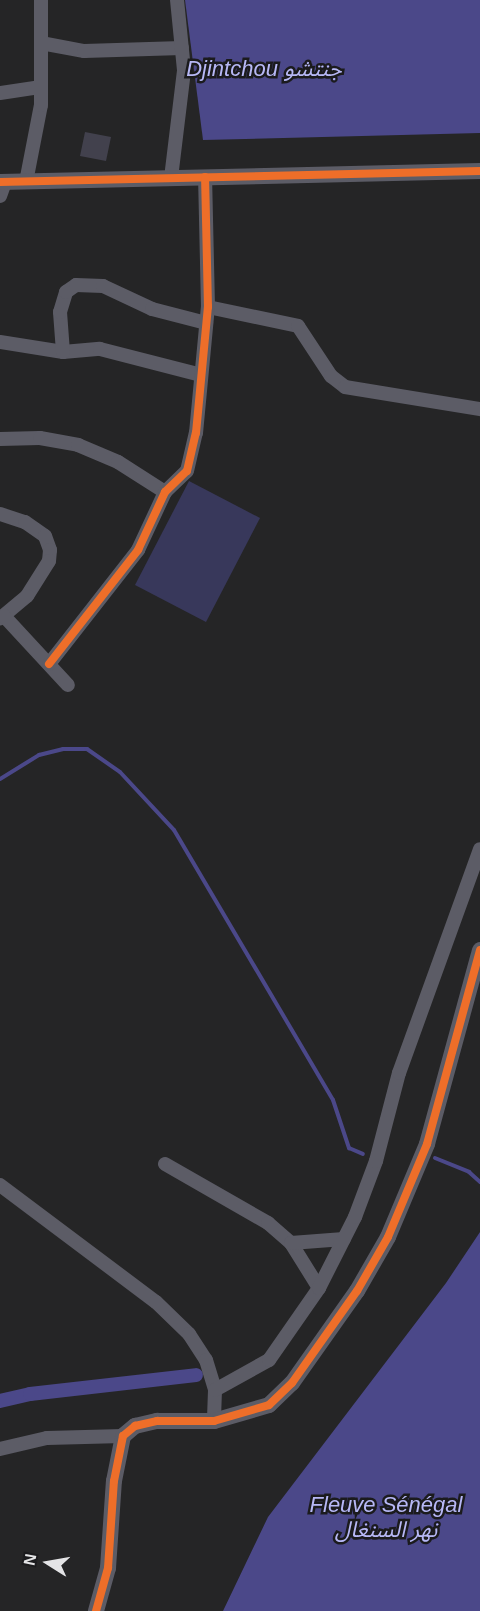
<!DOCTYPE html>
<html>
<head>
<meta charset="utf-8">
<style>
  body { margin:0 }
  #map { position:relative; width:480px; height:1611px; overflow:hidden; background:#252526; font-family:Helvetica,"Noto Sans Arabic",sans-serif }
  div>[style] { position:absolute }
  .green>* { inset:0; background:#38385b }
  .water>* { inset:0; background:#4b4889 }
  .stream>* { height:4px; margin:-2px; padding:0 2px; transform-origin:2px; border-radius:2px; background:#4b4889 }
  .canal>* { height:14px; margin:-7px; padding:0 7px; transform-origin:7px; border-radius:7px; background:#4b4889 }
  .building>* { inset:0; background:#42414d }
  .minor>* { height:14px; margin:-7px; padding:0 7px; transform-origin:7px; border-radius:7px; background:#5c5c66 }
  .tertiary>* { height:16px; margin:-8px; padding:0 8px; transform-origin:8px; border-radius:8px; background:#5c5c66 }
  .cycleway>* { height:8px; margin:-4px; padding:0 4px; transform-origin:4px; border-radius:4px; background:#ee6e29 }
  span { translate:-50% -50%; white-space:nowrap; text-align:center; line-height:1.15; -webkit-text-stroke:5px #1b1b1d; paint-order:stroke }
  .water-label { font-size:22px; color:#b7b8f6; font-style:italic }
  .north { position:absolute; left:18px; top:1533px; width:60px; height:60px; -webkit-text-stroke:4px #1b1b1d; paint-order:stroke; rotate:281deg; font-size:16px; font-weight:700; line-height:24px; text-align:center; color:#e4e4e6 }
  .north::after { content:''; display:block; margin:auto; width:21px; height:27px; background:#e4e4e6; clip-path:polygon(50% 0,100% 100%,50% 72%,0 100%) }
</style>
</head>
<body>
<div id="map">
  <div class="green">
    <div style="clip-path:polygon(189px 481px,260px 518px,206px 622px,135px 585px)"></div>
  </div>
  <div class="water">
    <div style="clip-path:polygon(185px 0,480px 0,480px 133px,203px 140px)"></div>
    <div style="clip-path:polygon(480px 1232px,480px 1611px,223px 1611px,268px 1517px,446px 1283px)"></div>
  </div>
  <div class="stream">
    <div style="left:0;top:779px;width:46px;rotate:-31.6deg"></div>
    <div style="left:39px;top:755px;width:25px;rotate:-14deg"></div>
    <div style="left:63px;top:749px;width:24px"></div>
    <div style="left:87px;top:749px;width:40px;rotate:34.9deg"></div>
    <div style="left:120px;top:772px;width:79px;rotate:47deg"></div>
    <div style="left:174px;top:830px;width:313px;rotate:59.5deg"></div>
    <div style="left:333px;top:1100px;width:51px;rotate:71.6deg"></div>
    <div style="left:349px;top:1148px;width:15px;rotate:23deg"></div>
    <div style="left:435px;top:1158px;width:37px;rotate:22deg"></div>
    <div style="left:469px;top:1172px;width:15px;rotate:42deg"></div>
  </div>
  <div class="canal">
    <div style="left:0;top:1401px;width:31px;rotate:-13deg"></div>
    <div style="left:30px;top:1394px;width:167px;rotate:-6.5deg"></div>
  </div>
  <div class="building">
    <div style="clip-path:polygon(85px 132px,111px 137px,106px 161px,80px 156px)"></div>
  </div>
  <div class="minor">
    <div style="left:41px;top:43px;width:44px;rotate:10.5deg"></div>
    <div style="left:84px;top:51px;width:98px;rotate:-1.8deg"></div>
    <div style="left:0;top:93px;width:40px;rotate:-8.5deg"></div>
    <div style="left:171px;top:178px;width:109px;rotate:-83.1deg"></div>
    <div style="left:184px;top:70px;width:70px;rotate:-95.7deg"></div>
    <div style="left:26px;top:182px;width:78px;rotate:-79deg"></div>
    <div style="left:41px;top:105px;width:105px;rotate:-90deg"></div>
    <div style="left:0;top:196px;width:15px;rotate:-70deg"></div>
    <div style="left:208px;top:307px;width:92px;rotate:11.9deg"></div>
    <div style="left:298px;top:326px;width:60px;rotate:56.6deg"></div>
    <div style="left:331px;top:376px;width:18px;rotate:38deg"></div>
    <div style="left:345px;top:387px;width:137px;rotate:9.3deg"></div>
    <div style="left:0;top:342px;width:64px;rotate:9deg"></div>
    <div style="left:63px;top:352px;width:37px;rotate:-5deg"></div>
    <div style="left:100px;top:349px;width:104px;rotate:14.4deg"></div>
    <div style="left:63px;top:352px;width:40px;rotate:-94.3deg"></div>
    <div style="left:60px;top:312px;width:21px;rotate:-73deg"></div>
    <div style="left:66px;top:292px;width:12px;rotate:-35deg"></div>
    <div style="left:76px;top:285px;width:27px;rotate:2deg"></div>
    <div style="left:103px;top:286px;width:54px;rotate:25.1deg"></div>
    <div style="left:152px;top:309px;width:56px;rotate:14.5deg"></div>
    <div style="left:0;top:439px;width:40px;rotate:-1.4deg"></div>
    <div style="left:40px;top:438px;width:39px;rotate:10deg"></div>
    <div style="left:78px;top:445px;width:43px;rotate:23deg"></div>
    <div style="left:118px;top:462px;width:56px;rotate:32.6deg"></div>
    <div style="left:0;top:514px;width:26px;rotate:18deg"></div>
    <div style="left:25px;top:522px;width:24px;rotate:35deg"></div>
    <div style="left:45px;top:536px;width:15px;rotate:70deg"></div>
    <div style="left:50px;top:550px;width:11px;rotate:95deg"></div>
    <div style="left:49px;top:561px;width:41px;rotate:122.2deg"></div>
    <div style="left:27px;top:596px;width:35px;rotate:140deg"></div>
    <div style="left:4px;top:616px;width:94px;rotate:47.2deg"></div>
    <div style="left:49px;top:664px;width:145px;rotate:-52deg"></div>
    <div style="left:138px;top:550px;width:64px;rotate:-65deg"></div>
    <div style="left:165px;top:492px;width:30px;rotate:-44deg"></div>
    <div style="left:187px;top:471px;width:39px;rotate:-77deg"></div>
    <div style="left:196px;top:433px;width:127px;rotate:-84.6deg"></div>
    <div style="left:208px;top:307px;width:130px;rotate:-91.3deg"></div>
    <div style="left:165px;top:1164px;width:119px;rotate:29.8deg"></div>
    <div style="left:268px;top:1223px;width:30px;rotate:41deg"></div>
    <div style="left:291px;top:1243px;width:53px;rotate:58.1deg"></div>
    <div style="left:0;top:1185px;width:195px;rotate:36.9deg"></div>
    <div style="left:156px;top:1302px;width:46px;rotate:44.1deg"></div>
    <div style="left:189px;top:1334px;width:31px;rotate:57deg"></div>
    <div style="left:206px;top:1360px;width:31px;rotate:73deg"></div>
    <div style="left:215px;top:1390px;width:31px;rotate:92deg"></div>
    <div style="left:291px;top:1243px;width:53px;rotate:-4.3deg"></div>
    <div style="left:215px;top:1390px;width:62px;rotate:-29.1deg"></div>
    <div style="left:269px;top:1360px;width:88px;rotate:-55.2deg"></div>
    <div style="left:319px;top:1288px;width:80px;rotate:-63.1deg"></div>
    <div style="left:355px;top:1217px;width:60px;rotate:-69.4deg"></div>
    <div style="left:376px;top:1161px;width:91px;rotate:-75.4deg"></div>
    <div style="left:399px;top:1073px;width:238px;rotate:-70.1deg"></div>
    <div style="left:0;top:1449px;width:48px;rotate:-13.2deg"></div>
    <div style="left:47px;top:1438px;width:76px;rotate:-1.5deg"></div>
  </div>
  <div class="tertiary">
    <div style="left:0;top:182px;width:480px;rotate:-1.3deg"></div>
    <div style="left:96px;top:1611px;width:45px;rotate:-74.4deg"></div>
    <div style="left:108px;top:1568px;width:87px;rotate:-86.1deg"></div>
    <div style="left:114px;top:1481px;width:46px;rotate:-78.7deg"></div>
    <div style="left:123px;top:1436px;width:16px;rotate:-40deg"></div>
    <div style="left:135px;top:1426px;width:23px;rotate:-13deg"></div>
    <div style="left:157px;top:1421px;width:57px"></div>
    <div style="left:214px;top:1421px;width:57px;rotate:-16.2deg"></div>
    <div style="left:269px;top:1405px;width:32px;rotate:-44deg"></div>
    <div style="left:292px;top:1383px;width:113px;rotate:-54.8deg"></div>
    <div style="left:357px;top:1291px;width:62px;rotate:-60.1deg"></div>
    <div style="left:388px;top:1237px;width:101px;rotate:-67.2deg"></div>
    <div style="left:427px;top:1144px;width:201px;rotate:-74.7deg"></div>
  </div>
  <div class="cycleway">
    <div style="left:0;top:182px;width:480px;rotate:-1.3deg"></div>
    <div style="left:49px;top:664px;width:145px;rotate:-52deg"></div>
    <div style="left:138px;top:550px;width:64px;rotate:-65deg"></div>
    <div style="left:165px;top:492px;width:30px;rotate:-44deg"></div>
    <div style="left:187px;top:471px;width:39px;rotate:-77deg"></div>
    <div style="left:196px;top:433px;width:127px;rotate:-84.6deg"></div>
    <div style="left:208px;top:307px;width:130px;rotate:-91.3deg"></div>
    <div style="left:96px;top:1611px;width:45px;rotate:-74.4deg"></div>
    <div style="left:108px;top:1568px;width:87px;rotate:-86.1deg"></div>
    <div style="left:114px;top:1481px;width:46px;rotate:-78.7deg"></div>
    <div style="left:123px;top:1436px;width:16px;rotate:-40deg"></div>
    <div style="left:135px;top:1426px;width:23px;rotate:-13deg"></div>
    <div style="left:157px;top:1421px;width:57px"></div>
    <div style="left:214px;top:1421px;width:57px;rotate:-16.2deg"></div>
    <div style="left:269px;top:1405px;width:32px;rotate:-44deg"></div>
    <div style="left:292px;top:1383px;width:113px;rotate:-54.8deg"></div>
    <div style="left:357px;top:1291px;width:62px;rotate:-60.1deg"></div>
    <div style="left:388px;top:1237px;width:101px;rotate:-67.2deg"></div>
    <div style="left:427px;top:1144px;width:201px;rotate:-74.7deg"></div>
  </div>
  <div class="water-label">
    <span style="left:264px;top:69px">Djintchou جنتشو</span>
    <span style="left:386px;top:1517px">Fleuve Sénégal<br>نهر السنغال</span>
  </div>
  <div class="north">N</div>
</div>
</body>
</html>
